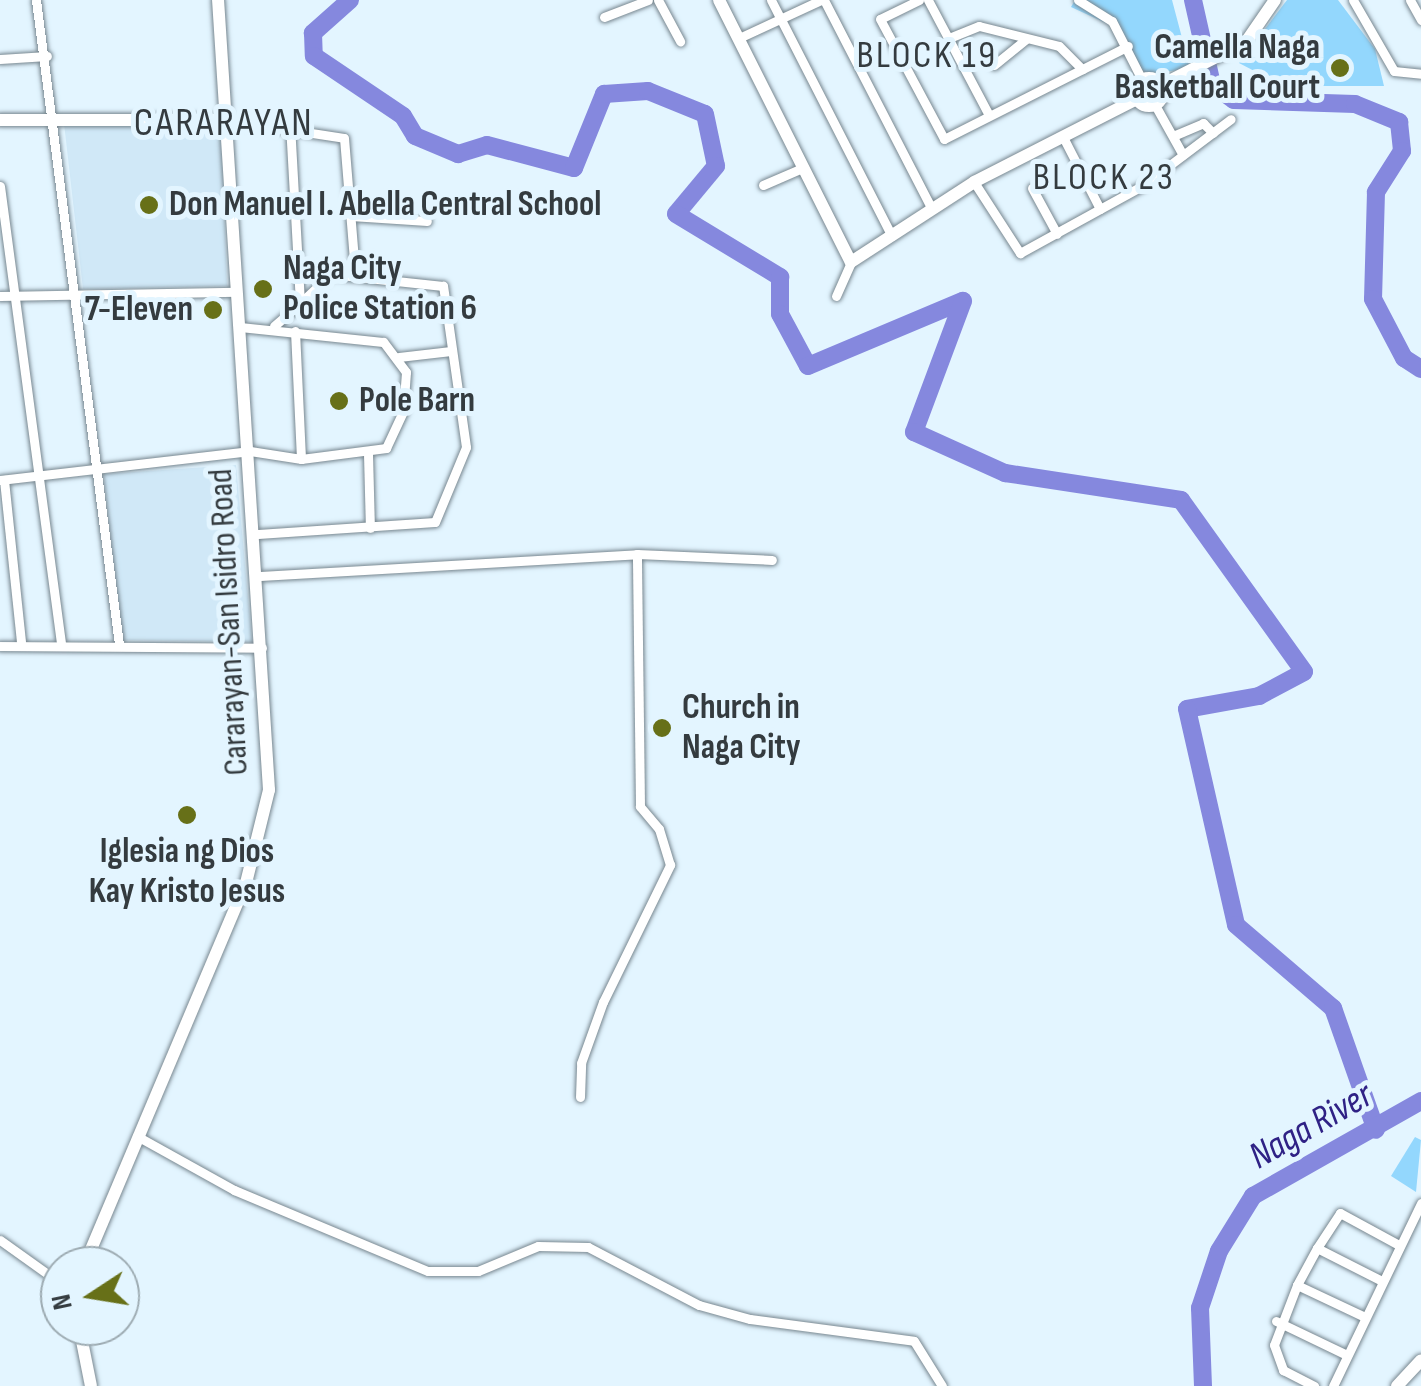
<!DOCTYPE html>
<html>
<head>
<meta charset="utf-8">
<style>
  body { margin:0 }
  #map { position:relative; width:1421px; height:1386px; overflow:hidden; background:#e3f5ff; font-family:"Sofia Sans Condensed",sans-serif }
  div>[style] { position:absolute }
  .built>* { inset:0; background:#d0e8f7 }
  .green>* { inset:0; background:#93d7fd }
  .river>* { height:18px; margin:-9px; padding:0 9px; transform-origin:9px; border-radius:9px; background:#8588de }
  .roads { filter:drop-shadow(0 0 2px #788790) drop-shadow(0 0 2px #788790) }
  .street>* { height:9px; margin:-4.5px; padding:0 4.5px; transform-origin:4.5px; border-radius:4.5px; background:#fff }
  .secondary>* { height:12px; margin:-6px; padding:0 6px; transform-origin:6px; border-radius:6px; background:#fff }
  .secondary>.ring { margin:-6px; padding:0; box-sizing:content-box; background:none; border:12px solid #fff; border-radius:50% }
  .dots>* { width:28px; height:28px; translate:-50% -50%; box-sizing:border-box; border:5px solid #e3f5ff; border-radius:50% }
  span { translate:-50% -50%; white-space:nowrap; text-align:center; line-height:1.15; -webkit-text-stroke:10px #e3f5ff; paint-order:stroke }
  .poi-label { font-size:35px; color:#343b3f; font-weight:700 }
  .right { translate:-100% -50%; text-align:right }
  .left { translate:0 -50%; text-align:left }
  .street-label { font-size:35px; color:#343b3f }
  .neighbourhood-label { font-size:38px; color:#343b3f; letter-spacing:2.5px }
  .water-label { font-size:38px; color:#2f2185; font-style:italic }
  .quarter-label { font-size:40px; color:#343b3f; letter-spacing:2.5px }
  .north { position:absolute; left:40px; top:1246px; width:100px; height:100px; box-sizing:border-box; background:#e3f5ff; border:2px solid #9dabb2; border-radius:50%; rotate:258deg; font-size:28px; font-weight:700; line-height:40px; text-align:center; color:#343b3f }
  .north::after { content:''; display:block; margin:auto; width:35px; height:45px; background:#677018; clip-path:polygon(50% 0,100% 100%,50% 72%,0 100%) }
</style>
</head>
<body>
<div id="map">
  <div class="built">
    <div style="clip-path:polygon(64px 123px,221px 125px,227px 286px,83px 289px)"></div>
    <div style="clip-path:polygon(236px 465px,252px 642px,122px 640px,104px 474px)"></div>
  </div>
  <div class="green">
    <div style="clip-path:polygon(1075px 0,1172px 0,1190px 68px,1146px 75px,1110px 25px,1071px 7px)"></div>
    <div style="clip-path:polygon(1287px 0,1338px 0,1375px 49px,1384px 86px,1283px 86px,1239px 63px)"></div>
    <div style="clip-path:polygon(1415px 1137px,1421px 1140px,1416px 1192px,1391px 1176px)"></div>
  </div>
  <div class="river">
    <div style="left:350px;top:0;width:50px;rotate:138.3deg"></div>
    <div style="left:313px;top:33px;width:23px;rotate:88deg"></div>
    <div style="left:314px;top:56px;width:107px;rotate:34deg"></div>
    <div style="left:403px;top:116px;width:23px;rotate:59deg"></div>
    <div style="left:415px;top:136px;width:47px;rotate:22.7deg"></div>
    <div style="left:458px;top:154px;width:30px;rotate:-17deg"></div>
    <div style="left:487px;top:145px;width:90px;rotate:14.8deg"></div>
    <div style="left:574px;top:168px;width:80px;rotate:-67.9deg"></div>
    <div style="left:604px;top:94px;width:44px;rotate:-3.9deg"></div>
    <div style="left:648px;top:91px;width:61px;rotate:22deg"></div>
    <div style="left:705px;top:114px;width:53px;rotate:78.1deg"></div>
    <div style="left:716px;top:166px;width:62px;rotate:129.8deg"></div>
    <div style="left:676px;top:214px;width:122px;rotate:31.2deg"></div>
    <div style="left:780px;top:277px;width:37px;rotate:90deg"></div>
    <div style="left:780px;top:314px;width:59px;rotate:61.7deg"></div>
    <div style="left:808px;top:366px;width:168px;rotate:-22.8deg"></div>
    <div style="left:963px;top:301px;width:140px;rotate:110.5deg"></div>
    <div style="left:914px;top:432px;width:100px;rotate:24.3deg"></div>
    <div style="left:1005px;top:473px;width:178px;rotate:8.7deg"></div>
    <div style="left:1181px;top:500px;width:211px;rotate:54.4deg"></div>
    <div style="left:1304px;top:672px;width:51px;rotate:151.9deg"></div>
    <div style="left:1259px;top:696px;width:73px;rotate:169.8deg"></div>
    <div style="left:1187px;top:709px;width:221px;rotate:77.2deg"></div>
    <div style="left:1236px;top:925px;width:128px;rotate:40.6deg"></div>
    <div style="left:1333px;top:1008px;width:129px;rotate:70.6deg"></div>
    <div style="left:1193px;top:0;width:86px;rotate:77.3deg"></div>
    <div style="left:1212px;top:84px;width:27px;rotate:36deg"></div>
    <div style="left:1234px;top:100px;width:121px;rotate:1.9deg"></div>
    <div style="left:1355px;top:104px;width:48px;rotate:22.2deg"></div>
    <div style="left:1399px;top:122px;width:29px;rotate:84deg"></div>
    <div style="left:1402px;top:151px;width:49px;rotate:122.4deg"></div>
    <div style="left:1376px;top:192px;width:107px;rotate:91.6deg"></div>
    <div style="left:1373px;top:299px;width:67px;rotate:62.3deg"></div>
    <div style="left:1404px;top:358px;width:20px;rotate:33deg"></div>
    <div style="left:1203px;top:1386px;width:78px;rotate:-92.2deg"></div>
    <div style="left:1200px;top:1308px;width:60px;rotate:-71.6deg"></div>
    <div style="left:1219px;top:1251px;width:65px;rotate:-58.3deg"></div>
    <div style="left:1253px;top:1196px;width:193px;rotate:-29.5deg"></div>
  </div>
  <div class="roads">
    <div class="street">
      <div style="left:36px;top:0;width:649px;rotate:82.66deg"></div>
      <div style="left:658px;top:0;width:47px;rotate:61.8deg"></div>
      <div style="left:771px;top:0;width:265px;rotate:62.9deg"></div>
      <div style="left:824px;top:0;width:235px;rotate:62.7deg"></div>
      <div style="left:919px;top:0;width:43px;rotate:154deg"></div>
      <div style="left:880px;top:19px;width:136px;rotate:61.9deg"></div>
      <div style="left:944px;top:139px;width:206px;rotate:-26.8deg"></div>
      <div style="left:928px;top:0;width:130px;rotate:62.1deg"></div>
      <div style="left:1078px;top:0;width:40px;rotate:32deg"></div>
      <div style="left:1112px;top:21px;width:66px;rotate:63deg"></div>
      <div style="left:1353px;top:0;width:82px;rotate:60deg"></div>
      <div style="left:1394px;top:71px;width:27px;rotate:6deg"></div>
      <div style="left:1410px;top:0;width:23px;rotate:61deg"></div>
      <div style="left:604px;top:17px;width:47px;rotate:-21.1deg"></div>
      <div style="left:739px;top:38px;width:90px;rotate:-24.9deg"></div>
      <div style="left:949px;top:38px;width:32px;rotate:-22deg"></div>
      <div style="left:979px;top:26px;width:82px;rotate:14deg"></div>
      <div style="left:1059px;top:46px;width:33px;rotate:45deg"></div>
      <div style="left:0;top:59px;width:47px;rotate:-3.7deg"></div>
      <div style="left:994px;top:65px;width:41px;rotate:-39.1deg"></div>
      <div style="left:1155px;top:105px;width:57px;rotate:60.8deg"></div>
      <div style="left:227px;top:120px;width:118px;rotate:8.7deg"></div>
      <div style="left:344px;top:138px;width:134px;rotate:85.3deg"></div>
      <div style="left:1173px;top:136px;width:33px;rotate:-23deg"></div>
      <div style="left:1203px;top:123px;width:14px;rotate:45deg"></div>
      <div style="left:1063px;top:137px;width:81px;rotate:62.8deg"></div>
      <div style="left:974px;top:182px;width:85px;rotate:57.1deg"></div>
      <div style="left:1020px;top:253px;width:139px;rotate:-28.8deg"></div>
      <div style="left:1142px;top:186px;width:111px;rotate:-37deg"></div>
      <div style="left:763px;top:185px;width:40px;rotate:-23.4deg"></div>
      <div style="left:0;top:186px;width:461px;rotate:82.4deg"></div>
      <div style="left:1032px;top:188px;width:52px;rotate:61.5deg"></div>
      <div style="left:351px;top:216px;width:76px;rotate:3.8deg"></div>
      <div style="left:0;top:296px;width:237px;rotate:-1deg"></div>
      <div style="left:836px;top:296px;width:37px;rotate:-66deg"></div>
      <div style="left:274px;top:326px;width:35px;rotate:-41deg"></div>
      <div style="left:300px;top:303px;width:178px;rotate:-93.2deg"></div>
      <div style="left:295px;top:331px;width:128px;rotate:87.3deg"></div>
      <div style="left:399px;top:357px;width:52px;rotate:-6.6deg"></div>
      <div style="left:368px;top:454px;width:74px;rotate:88.5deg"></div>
      <div style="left:0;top:480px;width:252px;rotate:-6.6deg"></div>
      <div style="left:250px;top:451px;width:52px;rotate:8.9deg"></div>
      <div style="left:301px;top:459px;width:86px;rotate:-7.4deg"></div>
      <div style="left:386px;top:448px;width:40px;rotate:-65deg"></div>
      <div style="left:403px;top:412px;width:40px;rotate:-85.7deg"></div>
      <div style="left:406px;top:372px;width:38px;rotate:-127deg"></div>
      <div style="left:383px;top:342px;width:144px;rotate:-174deg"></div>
      <div style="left:4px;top:480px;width:164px;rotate:84deg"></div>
      <div style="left:258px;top:534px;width:177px;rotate:-3.9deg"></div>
      <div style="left:435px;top:522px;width:81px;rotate:-67.5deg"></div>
      <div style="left:466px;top:447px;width:163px;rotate:-98.1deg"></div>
      <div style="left:443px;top:286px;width:113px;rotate:-173.9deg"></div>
      <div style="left:331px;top:274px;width:42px;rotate:136.9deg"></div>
      <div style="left:260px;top:576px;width:378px;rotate:-3.3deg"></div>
      <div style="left:637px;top:554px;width:135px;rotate:2.5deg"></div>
      <div style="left:0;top:646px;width:262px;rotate:0.4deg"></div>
      <div style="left:580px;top:1097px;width:34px;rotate:-88deg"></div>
      <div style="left:581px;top:1063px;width:65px;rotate:-70.2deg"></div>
      <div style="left:603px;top:1002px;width:153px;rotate:-63.9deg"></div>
      <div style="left:670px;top:865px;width:38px;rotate:-107deg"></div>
      <div style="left:659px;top:829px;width:30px;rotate:-130deg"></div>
      <div style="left:640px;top:806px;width:252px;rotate:-90.7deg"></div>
      <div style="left:137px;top:1136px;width:111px;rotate:29.1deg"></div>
      <div style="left:234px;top:1190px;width:210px;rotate:22.7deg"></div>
      <div style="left:428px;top:1271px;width:50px"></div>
      <div style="left:478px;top:1271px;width:65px;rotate:-22.6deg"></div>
      <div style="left:538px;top:1246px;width:50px;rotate:1.1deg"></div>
      <div style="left:588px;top:1247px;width:125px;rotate:27.6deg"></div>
      <div style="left:699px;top:1305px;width:53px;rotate:15.4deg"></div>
      <div style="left:750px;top:1319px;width:165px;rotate:7.6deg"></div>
      <div style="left:914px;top:1341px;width:53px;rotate:58.1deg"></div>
      <div style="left:0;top:1240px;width:74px;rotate:35.6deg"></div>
      <div style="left:1317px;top:1248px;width:42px;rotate:118.4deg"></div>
      <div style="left:1297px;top:1285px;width:73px;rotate:25.2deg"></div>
      <div style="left:1382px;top:1281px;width:73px;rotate:-153.1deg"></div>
      <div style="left:1317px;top:1248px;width:42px;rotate:-56.7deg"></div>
      <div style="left:1340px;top:1213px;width:67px;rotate:28.5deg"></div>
      <div style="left:1297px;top:1285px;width:64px;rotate:111deg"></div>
      <div style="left:1274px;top:1345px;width:27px;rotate:70deg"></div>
      <div style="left:1283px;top:1370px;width:35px;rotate:27deg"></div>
      <div style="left:1276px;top:1321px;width:76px;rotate:25.6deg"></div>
      <div style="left:1333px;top:1386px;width:203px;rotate:-64.3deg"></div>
    </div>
    <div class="secondary">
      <div style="left:719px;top:0;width:293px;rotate:63.3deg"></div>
      <div style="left:851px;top:262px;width:147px;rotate:-33deg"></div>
      <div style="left:974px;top:182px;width:183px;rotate:-27deg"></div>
      <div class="ring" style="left:1135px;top:78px;width:16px;height:16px"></div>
      <div style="left:1161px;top:85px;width:95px;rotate:-26.8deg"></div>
      <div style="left:1246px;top:42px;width:51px;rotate:-55.4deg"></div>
      <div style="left:0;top:120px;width:227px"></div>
      <div style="left:84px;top:1266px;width:416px;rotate:-67.1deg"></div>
      <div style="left:246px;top:883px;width:96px;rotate:-76.1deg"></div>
      <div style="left:269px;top:790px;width:792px;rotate:-93.69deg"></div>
      <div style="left:79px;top:1326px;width:61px;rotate:78.7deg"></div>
      <div style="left:1397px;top:1386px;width:35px;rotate:-47deg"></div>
    </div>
  </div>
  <div class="dots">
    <div style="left:1340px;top:68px;background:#677018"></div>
    <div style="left:149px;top:205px;background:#677018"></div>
    <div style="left:263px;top:289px;background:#677018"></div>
    <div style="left:213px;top:310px;background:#677018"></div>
    <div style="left:339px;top:401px;background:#677018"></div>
    <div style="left:662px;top:728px;background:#677018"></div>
    <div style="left:187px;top:815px;background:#677018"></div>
  </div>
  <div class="poi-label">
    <span class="right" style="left:1320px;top:68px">Camella Naga<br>Basketball Court</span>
    <span class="left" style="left:169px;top:205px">Don Manuel I. Abella Central School</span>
    <span class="left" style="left:283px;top:289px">Naga City<br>Police Station 6</span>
    <span class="right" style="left:193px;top:310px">7-Eleven</span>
    <span class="left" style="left:359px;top:401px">Pole Barn</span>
    <span class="left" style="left:682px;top:728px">Church in<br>Naga City</span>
    <span style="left:187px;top:872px">Iglesia ng Dios<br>Kay Kristo Jesus</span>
  </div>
  <div class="street-label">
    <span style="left:229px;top:622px;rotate:-93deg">Cararayan-San Isidro Road</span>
  </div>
  <div class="neighbourhood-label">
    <span style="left:927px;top:56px">BLOCK 19</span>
    <span style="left:1104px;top:178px">BLOCK 23</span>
  </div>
  <div class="water-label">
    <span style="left:1311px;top:1126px;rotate:-30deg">Naga River</span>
  </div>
  <div class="quarter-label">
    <span style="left:224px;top:123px">CARARAYAN</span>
  </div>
  <div class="north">N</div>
</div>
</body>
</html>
